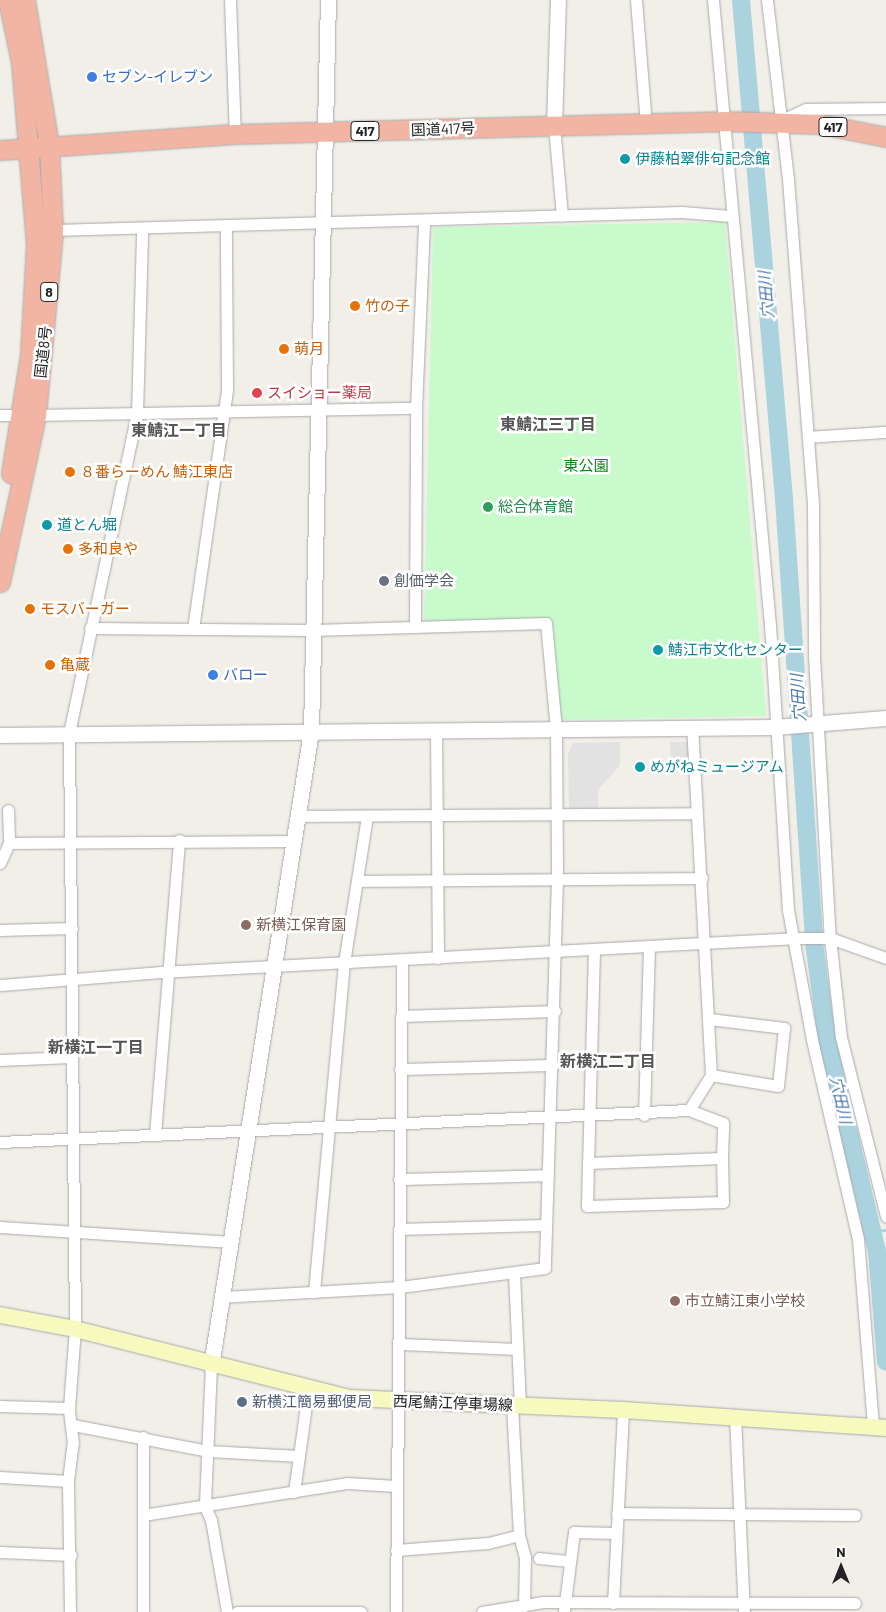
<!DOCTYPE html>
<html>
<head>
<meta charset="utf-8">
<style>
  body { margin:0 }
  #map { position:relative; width:886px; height:1612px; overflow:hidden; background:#f2efe9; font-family:Barlow,"Noto Sans JP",sans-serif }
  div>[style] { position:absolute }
  .park>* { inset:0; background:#c8facc }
  .parking>* { inset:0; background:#e2e2e2 }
  .stream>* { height:3px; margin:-1.5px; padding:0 1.5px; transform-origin:1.5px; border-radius:1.5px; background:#aad3df }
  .river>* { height:18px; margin:-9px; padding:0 9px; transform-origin:9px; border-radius:9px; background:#aad3df }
  .roads { filter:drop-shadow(0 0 1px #a9a9a9) drop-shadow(0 0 1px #a9a9a9) }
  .minor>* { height:11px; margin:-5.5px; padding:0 5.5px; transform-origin:5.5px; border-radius:5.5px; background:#fff }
  .tertiary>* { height:15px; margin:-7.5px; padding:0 7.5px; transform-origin:7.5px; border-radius:7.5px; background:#fff }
  .secondary>* { height:16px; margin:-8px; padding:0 8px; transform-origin:8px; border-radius:8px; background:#f7fabf }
  .trunk>* { height:19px; margin:-9.5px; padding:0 9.5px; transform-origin:9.5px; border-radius:9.5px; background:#f2b4a3 }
  .dots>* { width:14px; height:14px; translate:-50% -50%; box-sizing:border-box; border:2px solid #fff; border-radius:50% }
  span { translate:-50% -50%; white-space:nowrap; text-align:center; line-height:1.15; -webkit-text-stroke:5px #fff; paint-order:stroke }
  .shield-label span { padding:1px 4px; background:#fff; border:1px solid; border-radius:4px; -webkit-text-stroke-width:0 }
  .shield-label { font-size:14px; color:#222; font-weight:700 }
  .shop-label { font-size:15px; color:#366cbe }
  .left { translate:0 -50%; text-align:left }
  .street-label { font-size:15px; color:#222 }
  .culture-label { font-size:15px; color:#0d838f }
  .food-label { font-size:15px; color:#c56008 }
  .health-label { font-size:15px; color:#be3a42 }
  .park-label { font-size:15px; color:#0c8416 }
  .leisure-label { font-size:15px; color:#27864d }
  .worship-label { font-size:15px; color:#5b616d }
  .education-label { font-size:15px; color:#785e54 }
  .service-label { font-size:15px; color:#4e5e75 }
  .water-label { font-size:16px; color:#4a7aab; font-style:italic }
  .neighbourhood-label { font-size:16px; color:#555; font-weight:700 }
  .north { position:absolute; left:816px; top:1542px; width:50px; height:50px; -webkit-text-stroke:4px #fff; paint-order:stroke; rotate:0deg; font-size:14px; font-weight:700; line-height:20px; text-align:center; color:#222 }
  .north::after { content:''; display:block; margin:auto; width:18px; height:22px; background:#222; clip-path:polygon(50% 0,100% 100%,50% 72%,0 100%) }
</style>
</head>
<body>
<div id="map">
  <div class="park">
    <div style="clip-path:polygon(725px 222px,766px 716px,561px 720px,549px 622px,424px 622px,433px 227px)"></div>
  </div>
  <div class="parking">
    <div style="clip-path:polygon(620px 742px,620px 765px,598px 790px,598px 810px,569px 810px,568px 754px,573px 743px)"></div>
    <div style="clip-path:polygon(670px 742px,690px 742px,692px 776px,682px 775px,671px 765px)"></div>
  </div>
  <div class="stream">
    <div style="left:872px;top:1231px;width:14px;rotate:-4deg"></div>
  </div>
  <div class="river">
    <div style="left:741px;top:0;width:501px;rotate:85.07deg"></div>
    <div style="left:784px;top:499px;width:452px;rotate:86.1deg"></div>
    <div style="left:815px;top:950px;width:91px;rotate:82.4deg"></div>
    <div style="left:827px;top:1040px;width:217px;rotate:76.7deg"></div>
    <div style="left:877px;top:1251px;width:111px;rotate:85.4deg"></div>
  </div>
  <div class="roads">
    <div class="minor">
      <div style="left:230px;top:0;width:134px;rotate:87.9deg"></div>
      <div style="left:636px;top:0;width:123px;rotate:85.4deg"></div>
      <div style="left:713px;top:0;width:628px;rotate:84.79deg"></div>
      <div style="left:770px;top:625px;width:286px;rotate:86.4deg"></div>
      <div style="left:788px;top:910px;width:132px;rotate:79.5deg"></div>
      <div style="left:812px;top:1040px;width:204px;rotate:77deg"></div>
      <div style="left:858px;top:1239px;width:189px;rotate:85.4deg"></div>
      <div style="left:767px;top:0;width:180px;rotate:83.3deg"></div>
      <div style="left:788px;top:179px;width:325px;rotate:85.6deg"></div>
      <div style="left:813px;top:503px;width:153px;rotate:89.6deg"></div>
      <div style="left:814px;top:656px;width:282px;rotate:86.8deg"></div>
      <div style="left:830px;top:938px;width:100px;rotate:83.7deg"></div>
      <div style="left:841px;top:1037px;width:185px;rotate:75.9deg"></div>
      <div style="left:782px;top:120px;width:26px;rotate:-25deg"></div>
      <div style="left:806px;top:109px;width:80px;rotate:-0.7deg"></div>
      <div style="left:554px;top:126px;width:90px;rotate:84.9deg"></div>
      <div style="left:53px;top:230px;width:629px;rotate:-1.64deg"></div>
      <div style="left:682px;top:212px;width:49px;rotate:4.7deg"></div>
      <div style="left:0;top:415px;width:21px"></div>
      <div style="left:36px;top:415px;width:380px;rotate:-1.1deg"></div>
      <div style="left:808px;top:437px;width:78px;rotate:-3.7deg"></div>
      <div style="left:415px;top:625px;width:217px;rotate:-89.7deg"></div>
      <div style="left:416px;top:408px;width:186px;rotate:-87.5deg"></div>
      <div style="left:90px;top:628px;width:223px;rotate:0.5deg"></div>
      <div style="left:313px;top:630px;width:233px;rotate:-1.7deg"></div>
      <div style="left:546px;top:623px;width:105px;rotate:84.6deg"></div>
      <div style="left:556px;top:728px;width:151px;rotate:89.6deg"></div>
      <div style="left:557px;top:879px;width:389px;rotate:91.8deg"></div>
      <div style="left:545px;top:1268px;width:146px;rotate:172.5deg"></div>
      <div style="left:400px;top:1287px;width:177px;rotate:176.8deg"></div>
      <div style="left:193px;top:629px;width:242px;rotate:-81.9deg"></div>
      <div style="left:227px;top:389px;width:161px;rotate:-90.4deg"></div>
      <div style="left:436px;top:731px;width:227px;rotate:89.5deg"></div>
      <div style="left:8px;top:810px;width:33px;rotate:88deg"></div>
      <div style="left:300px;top:816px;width:397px;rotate:-0.4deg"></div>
      <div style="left:0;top:863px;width:22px;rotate:-66deg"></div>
      <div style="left:9px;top:843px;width:286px;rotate:-0.4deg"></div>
      <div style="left:358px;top:881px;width:344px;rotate:-0.5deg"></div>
      <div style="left:0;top:930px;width:72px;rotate:-1.6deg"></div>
      <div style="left:594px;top:951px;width:212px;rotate:91.6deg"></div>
      <div style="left:588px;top:1163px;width:134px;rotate:-2.1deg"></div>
      <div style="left:722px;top:1158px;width:35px;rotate:-88deg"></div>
      <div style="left:723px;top:1123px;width:36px;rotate:-159deg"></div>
      <div style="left:0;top:985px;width:162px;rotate:-4.6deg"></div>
      <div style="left:161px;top:972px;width:638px;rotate:-3.06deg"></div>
      <div style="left:798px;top:938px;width:32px"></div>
      <div style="left:830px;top:938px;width:59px;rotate:19.7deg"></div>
      <div style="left:401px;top:1016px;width:154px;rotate:-1.9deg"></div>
      <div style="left:709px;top:1019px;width:76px;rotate:6.8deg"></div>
      <div style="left:784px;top:1028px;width:58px;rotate:95.9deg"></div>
      <div style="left:778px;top:1086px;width:68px;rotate:-170.7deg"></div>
      <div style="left:0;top:1060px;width:71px;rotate:-2.4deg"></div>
      <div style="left:400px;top:1069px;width:153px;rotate:-1.5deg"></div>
      <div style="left:644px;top:1115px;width:169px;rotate:-88.3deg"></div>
      <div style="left:155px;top:1134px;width:295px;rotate:-85.3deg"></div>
      <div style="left:0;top:1142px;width:690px;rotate:-2.66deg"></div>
      <div style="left:689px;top:1110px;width:41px;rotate:-57.8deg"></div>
      <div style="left:711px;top:1075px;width:348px;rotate:-93.1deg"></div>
      <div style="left:588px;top:1163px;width:43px;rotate:91.3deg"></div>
      <div style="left:587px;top:1206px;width:136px;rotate:-1.7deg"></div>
      <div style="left:723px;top:1202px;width:44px;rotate:-91.3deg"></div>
      <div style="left:399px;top:1179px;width:149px;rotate:-1.5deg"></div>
      <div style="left:0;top:1227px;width:232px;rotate:3.7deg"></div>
      <div style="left:399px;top:1229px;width:146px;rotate:-1.6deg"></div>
      <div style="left:514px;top:1274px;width:131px;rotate:87.4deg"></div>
      <div style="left:314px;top:1292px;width:330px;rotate:-84.8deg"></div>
      <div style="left:344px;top:963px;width:149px;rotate:-81.1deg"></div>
      <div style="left:401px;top:1344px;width:116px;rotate:2.5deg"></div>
      <div style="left:211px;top:1366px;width:140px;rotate:92.5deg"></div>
      <div style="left:205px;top:1506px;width:15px;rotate:67deg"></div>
      <div style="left:211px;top:1520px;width:93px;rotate:80.1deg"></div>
      <div style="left:0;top:1406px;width:69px;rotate:1.7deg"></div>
      <div style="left:735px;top:1416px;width:196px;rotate:87.4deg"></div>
      <div style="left:73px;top:1425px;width:137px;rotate:10.9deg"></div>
      <div style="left:208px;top:1451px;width:91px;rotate:3.1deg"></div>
      <div style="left:143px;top:1437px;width:175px;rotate:90deg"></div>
      <div style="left:0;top:1477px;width:68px;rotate:3.4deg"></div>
      <div style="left:294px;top:1492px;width:102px;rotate:-82.1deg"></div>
      <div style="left:617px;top:1513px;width:238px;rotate:0.5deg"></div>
      <div style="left:143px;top:1515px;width:206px;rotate:-8.9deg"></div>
      <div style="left:347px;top:1483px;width:49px;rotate:3.5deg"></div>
      <div style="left:519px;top:1535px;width:23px;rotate:75deg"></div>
      <div style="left:525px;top:1557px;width:49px;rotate:91.2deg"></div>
      <div style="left:396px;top:1550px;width:92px;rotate:-4.4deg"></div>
      <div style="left:488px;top:1543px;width:32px;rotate:-14deg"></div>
      <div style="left:519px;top:1535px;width:130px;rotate:-93.1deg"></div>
      <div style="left:0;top:1552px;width:71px;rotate:2.4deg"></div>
      <div style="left:539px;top:1558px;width:30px;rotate:6deg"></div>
      <div style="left:613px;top:1603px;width:193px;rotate:-87deg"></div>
      <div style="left:564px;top:1610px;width:79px;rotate:-82.7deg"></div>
      <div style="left:574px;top:1532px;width:42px;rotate:1.4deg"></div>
      <div style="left:70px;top:1612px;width:131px;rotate:-90.9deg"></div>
      <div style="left:68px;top:1481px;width:38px;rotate:-83deg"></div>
      <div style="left:73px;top:1443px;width:35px;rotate:-97deg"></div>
      <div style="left:69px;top:1408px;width:79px;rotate:-85.7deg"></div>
      <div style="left:75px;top:1329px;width:596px;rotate:-90.58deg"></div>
      <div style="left:69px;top:733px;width:326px;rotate:-78deg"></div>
      <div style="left:137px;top:414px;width:184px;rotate:-88.4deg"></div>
      <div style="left:237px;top:1612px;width:124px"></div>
      <div style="left:396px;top:1612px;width:652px;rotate:-89.47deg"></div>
      <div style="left:482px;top:1612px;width:62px;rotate:-9.3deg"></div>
      <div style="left:543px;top:1602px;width:312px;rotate:0.2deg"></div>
    </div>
    <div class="tertiary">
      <div style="left:554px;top:126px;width:126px;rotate:-88.2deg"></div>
      <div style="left:0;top:735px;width:774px;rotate:-0.59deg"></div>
      <div style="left:774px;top:727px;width:112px;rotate:-4.6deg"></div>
      <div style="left:211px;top:1366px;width:643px;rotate:-81.05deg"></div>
      <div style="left:311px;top:731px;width:731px;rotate:-88.67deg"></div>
    </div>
    <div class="secondary">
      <div style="left:0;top:1315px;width:76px;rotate:10.6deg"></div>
      <div style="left:75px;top:1329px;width:284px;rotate:14.1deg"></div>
      <div style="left:350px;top:1398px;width:273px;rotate:2.5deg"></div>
      <div style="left:623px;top:1410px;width:264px;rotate:3.9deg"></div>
    </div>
    <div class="trunk">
      <div style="left:8px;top:0;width:63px;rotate:78.2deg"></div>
      <div style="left:21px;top:62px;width:183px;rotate:85.3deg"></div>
      <div style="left:36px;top:244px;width:111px;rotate:93.1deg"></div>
      <div style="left:30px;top:355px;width:120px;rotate:99.1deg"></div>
      <div style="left:0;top:150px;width:236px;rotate:-3.9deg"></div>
      <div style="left:235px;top:134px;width:488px;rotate:-1.5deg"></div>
      <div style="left:723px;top:121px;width:97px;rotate:1.8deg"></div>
      <div style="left:820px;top:124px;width:67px;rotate:11.1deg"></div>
      <div style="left:0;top:582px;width:171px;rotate:-77.8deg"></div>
      <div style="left:36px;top:415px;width:186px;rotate:-84.7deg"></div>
      <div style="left:53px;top:230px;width:85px;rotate:-92.7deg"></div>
      <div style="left:49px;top:145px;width:147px;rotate:-99.4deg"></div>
    </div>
  </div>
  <div class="dots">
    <div style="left:92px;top:77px;background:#3f7fe0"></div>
    <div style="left:625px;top:159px;background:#0f9aa8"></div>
    <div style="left:355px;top:306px;background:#e8710a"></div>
    <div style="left:284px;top:349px;background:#e8710a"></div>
    <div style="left:257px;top:393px;background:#e0444e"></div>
    <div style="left:70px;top:472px;background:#e8710a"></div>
    <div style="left:488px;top:507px;background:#2e9e5b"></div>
    <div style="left:47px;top:525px;background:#0f9aa8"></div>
    <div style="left:68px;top:549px;background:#e8710a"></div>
    <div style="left:384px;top:581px;background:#6b7280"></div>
    <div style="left:30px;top:609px;background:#e8710a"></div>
    <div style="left:658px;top:650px;background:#0f9aa8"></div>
    <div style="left:50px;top:665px;background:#e8710a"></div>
    <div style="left:213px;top:675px;background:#3f7fe0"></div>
    <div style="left:640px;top:767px;background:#0f9aa8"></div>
    <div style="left:246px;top:925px;background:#8d6e63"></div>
    <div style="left:675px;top:1301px;background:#8d6e63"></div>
    <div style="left:242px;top:1402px;background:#5c6f8a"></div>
  </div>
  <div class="shield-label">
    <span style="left:833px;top:127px">417</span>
    <span style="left:365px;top:131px">417</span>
    <span style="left:49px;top:292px">8</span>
  </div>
  <div class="shop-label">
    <span class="left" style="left:102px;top:77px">セブン-イレブン</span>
    <span class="left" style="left:223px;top:675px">バロー</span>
  </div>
  <div class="street-label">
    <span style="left:443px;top:129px;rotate:-2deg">国道417号</span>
    <span style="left:43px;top:352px;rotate:-84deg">国道8号</span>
    <span style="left:453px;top:1403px;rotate:2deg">西尾鯖江停車場線</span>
  </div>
  <div class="culture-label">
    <span class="left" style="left:635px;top:159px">伊藤柏翠俳句記念館</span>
    <span class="left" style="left:57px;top:525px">道とん堀</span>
    <span class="left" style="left:668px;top:650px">鯖江市文化センター</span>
    <span class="left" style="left:650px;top:767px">めがねミュージアム</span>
  </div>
  <div class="food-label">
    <span class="left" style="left:365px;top:306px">竹の子</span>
    <span class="left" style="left:294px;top:349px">萌月</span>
    <span class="left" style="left:80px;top:472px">８番らーめん 鯖江東店</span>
    <span class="left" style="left:78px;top:549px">多和良や</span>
    <span class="left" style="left:40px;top:609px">モスバーガー</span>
    <span class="left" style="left:60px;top:665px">亀蔵</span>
  </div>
  <div class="health-label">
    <span class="left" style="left:267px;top:393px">スイショー薬局</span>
  </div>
  <div class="park-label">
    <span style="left:586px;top:466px">東公園</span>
  </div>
  <div class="leisure-label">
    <span class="left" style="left:498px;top:507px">総合体育館</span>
  </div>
  <div class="worship-label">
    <span class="left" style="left:394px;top:581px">創価学会</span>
  </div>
  <div class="education-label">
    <span class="left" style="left:256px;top:925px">新横江保育園</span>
    <span class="left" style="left:685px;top:1301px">市立鯖江東小学校</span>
  </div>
  <div class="service-label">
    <span class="left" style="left:252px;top:1402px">新横江簡易郵便局</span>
  </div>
  <div class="water-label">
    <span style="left:766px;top:295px;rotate:-95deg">穴田川</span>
    <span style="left:798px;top:698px;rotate:-94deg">穴田川</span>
    <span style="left:841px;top:1100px;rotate:77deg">穴田川</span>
  </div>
  <div class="neighbourhood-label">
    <span style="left:548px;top:424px">東鯖江三丁目</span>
    <span style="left:179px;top:430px">東鯖江一丁目</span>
    <span style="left:96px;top:1047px">新横江一丁目</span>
    <span style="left:608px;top:1061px">新横江二丁目</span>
  </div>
  <div class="north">N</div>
</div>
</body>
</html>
